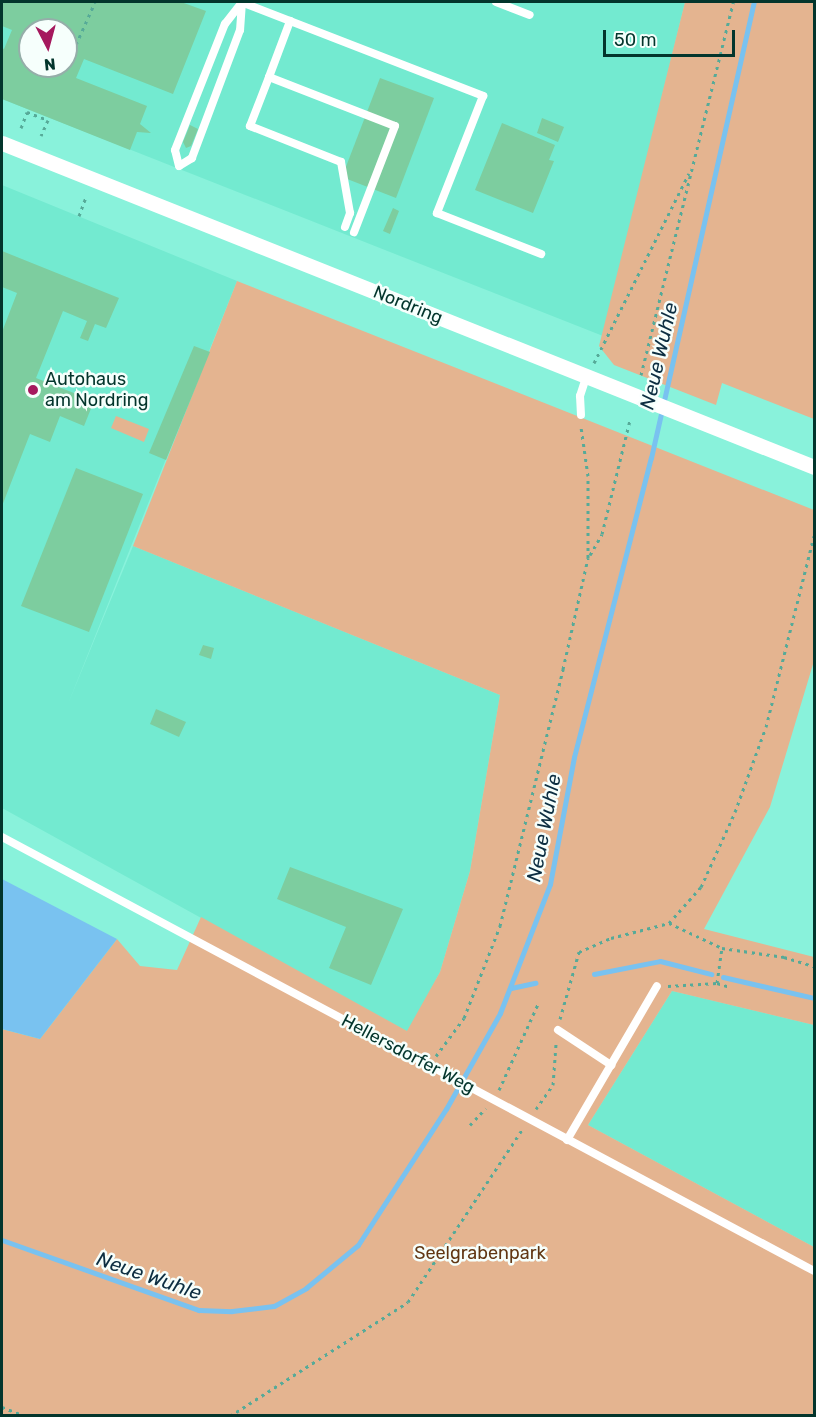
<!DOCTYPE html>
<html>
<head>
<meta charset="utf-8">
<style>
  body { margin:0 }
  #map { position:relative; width:816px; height:1417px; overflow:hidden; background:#89f2db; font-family:Rubik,sans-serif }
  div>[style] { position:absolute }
  .built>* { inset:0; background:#73ead0 }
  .green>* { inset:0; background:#e4b490 }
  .water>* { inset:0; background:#79c2f0 }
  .stream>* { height:5px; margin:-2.5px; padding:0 2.5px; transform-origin:2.5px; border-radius:2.5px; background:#79c2f0 }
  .building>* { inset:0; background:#7dcd9f }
  .path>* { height:3px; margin-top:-1.5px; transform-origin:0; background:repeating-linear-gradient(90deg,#56aa98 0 3px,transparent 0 7.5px) }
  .lane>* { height:8px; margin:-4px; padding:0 4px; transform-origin:4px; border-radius:4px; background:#fff }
  .street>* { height:15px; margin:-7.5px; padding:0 7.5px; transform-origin:7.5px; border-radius:7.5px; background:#fff }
  .dots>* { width:16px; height:16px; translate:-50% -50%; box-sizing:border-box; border:3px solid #f6fffc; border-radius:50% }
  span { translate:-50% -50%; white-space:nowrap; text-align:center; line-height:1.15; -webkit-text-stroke:5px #f6fffc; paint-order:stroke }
  .street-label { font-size:18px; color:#03352c }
  .poi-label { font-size:18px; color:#03352c }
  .left { translate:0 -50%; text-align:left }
  .park-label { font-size:18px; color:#613713 }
  .water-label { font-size:20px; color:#0d2e41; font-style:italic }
  .frame { position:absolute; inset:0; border:3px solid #03352c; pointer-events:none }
  .north { position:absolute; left:18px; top:18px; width:60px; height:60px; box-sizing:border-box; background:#f6fffc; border:2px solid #95aea9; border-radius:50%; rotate:174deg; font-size:16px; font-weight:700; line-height:24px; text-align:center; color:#03352c }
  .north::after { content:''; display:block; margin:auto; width:21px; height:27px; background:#a5195e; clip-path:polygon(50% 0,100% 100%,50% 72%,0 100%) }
  .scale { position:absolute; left:603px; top:30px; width:132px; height:27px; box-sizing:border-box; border:3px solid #03352c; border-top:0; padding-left:8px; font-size:18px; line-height:21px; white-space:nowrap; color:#03352c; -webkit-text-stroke:4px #f6fffc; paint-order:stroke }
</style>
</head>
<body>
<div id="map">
  <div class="built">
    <div style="clip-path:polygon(evenodd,2px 2px,685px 2px,603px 336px,2px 99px,2px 2px,30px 30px,66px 30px,66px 66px,30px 66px,30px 30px)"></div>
    <div style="clip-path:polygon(2px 185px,237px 281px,68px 704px,133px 546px,500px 695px,470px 871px,440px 972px,408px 1032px,2px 808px)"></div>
    <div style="clip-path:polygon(672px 991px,814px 1025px,814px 1247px,588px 1125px)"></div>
  </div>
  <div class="green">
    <div style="clip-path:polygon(685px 2px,814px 2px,814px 419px,722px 383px,716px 405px,614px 365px,599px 346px)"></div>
    <div style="clip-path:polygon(237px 281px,814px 510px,814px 661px,770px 807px,704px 929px,814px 957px,814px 1025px,672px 991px,588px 1125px,814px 1247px,814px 1415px,2px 1415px,2px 1029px,40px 1039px,117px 939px,140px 966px,177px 970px,201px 917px,407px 1031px,440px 972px,470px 871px,500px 695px,133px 546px)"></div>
    <div style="clip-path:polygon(116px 416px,149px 429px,144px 442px,111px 428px)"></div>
  </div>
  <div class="water">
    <div style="clip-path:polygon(2px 879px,117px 939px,40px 1039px,2px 1029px)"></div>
  </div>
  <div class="stream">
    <div style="left:594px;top:974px;width:67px;rotate:-11.1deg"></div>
    <div style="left:660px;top:961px;width:53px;rotate:14.3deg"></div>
    <div style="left:723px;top:977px;width:93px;rotate:13deg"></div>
    <div style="left:511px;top:988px;width:25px;rotate:-12deg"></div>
    <div style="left:2px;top:1240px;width:209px;rotate:19.6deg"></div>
    <div style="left:199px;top:1310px;width:33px;rotate:2deg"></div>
    <div style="left:232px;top:1311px;width:42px;rotate:-6.8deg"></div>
    <div style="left:274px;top:1306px;width:37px;rotate:-29deg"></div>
    <div style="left:306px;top:1288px;width:67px;rotate:-39.6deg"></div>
    <div style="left:358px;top:1245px;width:162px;rotate:-57.1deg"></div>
    <div style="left:446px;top:1109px;width:110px;rotate:-60.6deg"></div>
    <div style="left:500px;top:1013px;width:138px;rotate:-68.8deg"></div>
    <div style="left:550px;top:884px;width:129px;rotate:-79.3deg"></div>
    <div style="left:574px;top:757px;width:309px;rotate:-75.6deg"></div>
    <div style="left:651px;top:458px;width:467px;rotate:-77.3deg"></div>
  </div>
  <div class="building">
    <div style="clip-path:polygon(evenodd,2px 2px,181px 2px,206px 11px,173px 94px,84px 59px,76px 78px,147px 106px,140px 124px,151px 133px,137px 132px,130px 150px,2px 99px,2px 48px,4px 49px,12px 30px,2px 26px,2px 2px,30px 30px,66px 30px,66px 66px,30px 66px,30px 30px)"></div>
    <div style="clip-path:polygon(380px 78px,434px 98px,396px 198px,342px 177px)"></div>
    <div style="clip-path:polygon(542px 118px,564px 127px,558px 142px,537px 133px)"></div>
    <div style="clip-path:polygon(502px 123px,555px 145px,549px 160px,554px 161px,533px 213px,475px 190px)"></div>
    <div style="clip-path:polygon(190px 125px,198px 129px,191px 146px,186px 148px,183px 142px)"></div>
    <div style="clip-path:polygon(393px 208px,399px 211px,390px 234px,383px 231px)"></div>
    <div style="clip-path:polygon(2px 251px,119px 298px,106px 328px,95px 324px,88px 341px,80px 338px,87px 321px,63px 311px,36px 378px,94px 401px,84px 426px,60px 416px,50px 442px,30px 434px,2px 506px,2px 332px,17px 293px,2px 287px)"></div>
    <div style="clip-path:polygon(194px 346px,210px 352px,166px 460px,149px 453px)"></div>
    <div style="clip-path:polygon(76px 468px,143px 494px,89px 632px,21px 606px)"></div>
    <div style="clip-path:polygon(203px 645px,214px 648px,211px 659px,199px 655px)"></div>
    <div style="clip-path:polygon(156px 709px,186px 722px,179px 737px,150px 724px)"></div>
    <div style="clip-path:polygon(290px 867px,403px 909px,371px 985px,329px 968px,346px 927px,277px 899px)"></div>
  </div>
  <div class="path">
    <div style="left:70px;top:58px;width:61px;rotate:-65.9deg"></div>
    <div style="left:21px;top:128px;width:17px;rotate:-69deg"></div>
    <div style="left:27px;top:112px;width:22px;rotate:21deg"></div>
    <div style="left:48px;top:120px;width:17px;rotate:114deg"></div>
    <div style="left:79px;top:216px;width:20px;rotate:-70deg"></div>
    <div style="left:594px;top:363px;width:212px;rotate:-63.4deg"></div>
    <div style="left:641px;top:375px;width:384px;rotate:-76.1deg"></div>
    <div style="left:590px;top:555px;width:24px;rotate:-60deg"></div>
    <div style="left:602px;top:534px;width:117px;rotate:-76.2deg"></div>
    <div style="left:669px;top:923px;width:59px;rotate:25.3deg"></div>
    <div style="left:722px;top:948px;width:63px;rotate:8.3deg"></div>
    <div style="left:784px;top:957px;width:31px;rotate:17deg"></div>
    <div style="left:717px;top:983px;width:35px;rotate:-82deg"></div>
    <div style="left:668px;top:986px;width:49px;rotate:-3.5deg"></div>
    <div style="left:717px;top:983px;width:14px;rotate:17deg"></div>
    <div style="left:560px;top:1019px;width:70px;rotate:-74.2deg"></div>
    <div style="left:579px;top:952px;width:35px;rotate:-24deg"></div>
    <div style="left:611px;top:938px;width:60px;rotate:-14.5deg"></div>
    <div style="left:669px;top:923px;width:48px;rotate:-48.4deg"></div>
    <div style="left:701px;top:887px;width:82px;rotate:-65.6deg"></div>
    <div style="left:735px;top:812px;width:90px;rotate:-70deg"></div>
    <div style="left:766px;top:727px;width:197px;rotate:-75.9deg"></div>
    <div style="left:436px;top:1056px;width:47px;rotate:-53.6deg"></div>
    <div style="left:464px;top:1018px;width:99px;rotate:-68.6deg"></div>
    <div style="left:500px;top:926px;width:265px;rotate:-76.2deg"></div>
    <div style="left:563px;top:669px;width:114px;rotate:-77.3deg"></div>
    <div style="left:588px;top:558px;width:82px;rotate:-90deg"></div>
    <div style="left:588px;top:476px;width:49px;rotate:-98.1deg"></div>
    <div style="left:499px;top:1090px;width:97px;rotate:-65.6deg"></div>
    <div style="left:536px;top:1109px;width:29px;rotate:-55deg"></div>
    <div style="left:553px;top:1085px;width:41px;rotate:-85.8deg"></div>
    <div style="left:470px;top:1125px;width:23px;rotate:-47deg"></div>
    <div style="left:2px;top:1407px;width:26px;rotate:21deg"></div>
    <div style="left:230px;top:1416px;width:211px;rotate:-32.6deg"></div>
    <div style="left:408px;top:1302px;width:206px;rotate:-56.5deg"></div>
  </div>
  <div class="lane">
    <div style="left:241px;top:2px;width:260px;rotate:21.2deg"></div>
    <div style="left:483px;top:96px;width:126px;rotate:111.5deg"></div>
    <div style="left:437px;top:213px;width:112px;rotate:21.5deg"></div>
    <div style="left:242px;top:2px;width:28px;rotate:94deg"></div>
    <div style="left:240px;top:30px;width:137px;rotate:110.6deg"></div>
    <div style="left:192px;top:158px;width:15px;rotate:148deg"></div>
    <div style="left:179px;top:166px;width:16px;rotate:-104deg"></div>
    <div style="left:175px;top:150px;width:136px;rotate:-68.4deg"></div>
    <div style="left:225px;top:24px;width:28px;rotate:-52deg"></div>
    <div style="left:496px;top:2px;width:36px;rotate:21deg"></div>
    <div style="left:269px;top:77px;width:60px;rotate:-69.4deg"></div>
    <div style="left:345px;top:227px;width:15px;rotate:-70deg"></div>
    <div style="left:350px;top:213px;width:52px;rotate:-100deg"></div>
    <div style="left:341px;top:162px;width:98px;rotate:-158.4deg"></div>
    <div style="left:250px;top:126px;width:53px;rotate:-68.8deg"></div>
    <div style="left:269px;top:77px;width:135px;rotate:21.3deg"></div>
    <div style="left:395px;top:126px;width:114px;rotate:111.1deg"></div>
    <div style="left:581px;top:415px;width:19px;rotate:-93deg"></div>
    <div style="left:580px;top:396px;width:19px;rotate:-72deg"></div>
    <div style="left:2px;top:837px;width:921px;rotate:28.12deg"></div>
    <div style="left:558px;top:1030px;width:64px;rotate:33.4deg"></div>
    <div style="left:567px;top:1140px;width:178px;rotate:-59.7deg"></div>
  </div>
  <div class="street">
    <div style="left:2px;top:143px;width:874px;rotate:21.75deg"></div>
  </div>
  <div class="dots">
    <div style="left:33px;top:390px;background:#a5195e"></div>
  </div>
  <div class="street-label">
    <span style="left:408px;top:305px;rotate:22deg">Nordring</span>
    <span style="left:408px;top:1054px;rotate:28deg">Hellersdorfer Weg</span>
  </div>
  <div class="poi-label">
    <span class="left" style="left:45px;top:390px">Autohaus<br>am Nordring</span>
  </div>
  <div class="park-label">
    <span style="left:480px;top:1253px">Seelgrabenpark</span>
  </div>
  <div class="water-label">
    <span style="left:659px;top:356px;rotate:-77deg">Neue Wuhle</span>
    <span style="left:544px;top:828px;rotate:-79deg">Neue Wuhle</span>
    <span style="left:149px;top:1276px;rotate:19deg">Neue Wuhle</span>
  </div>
  <div class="frame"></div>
  <div class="north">N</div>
  <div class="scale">50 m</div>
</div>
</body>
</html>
